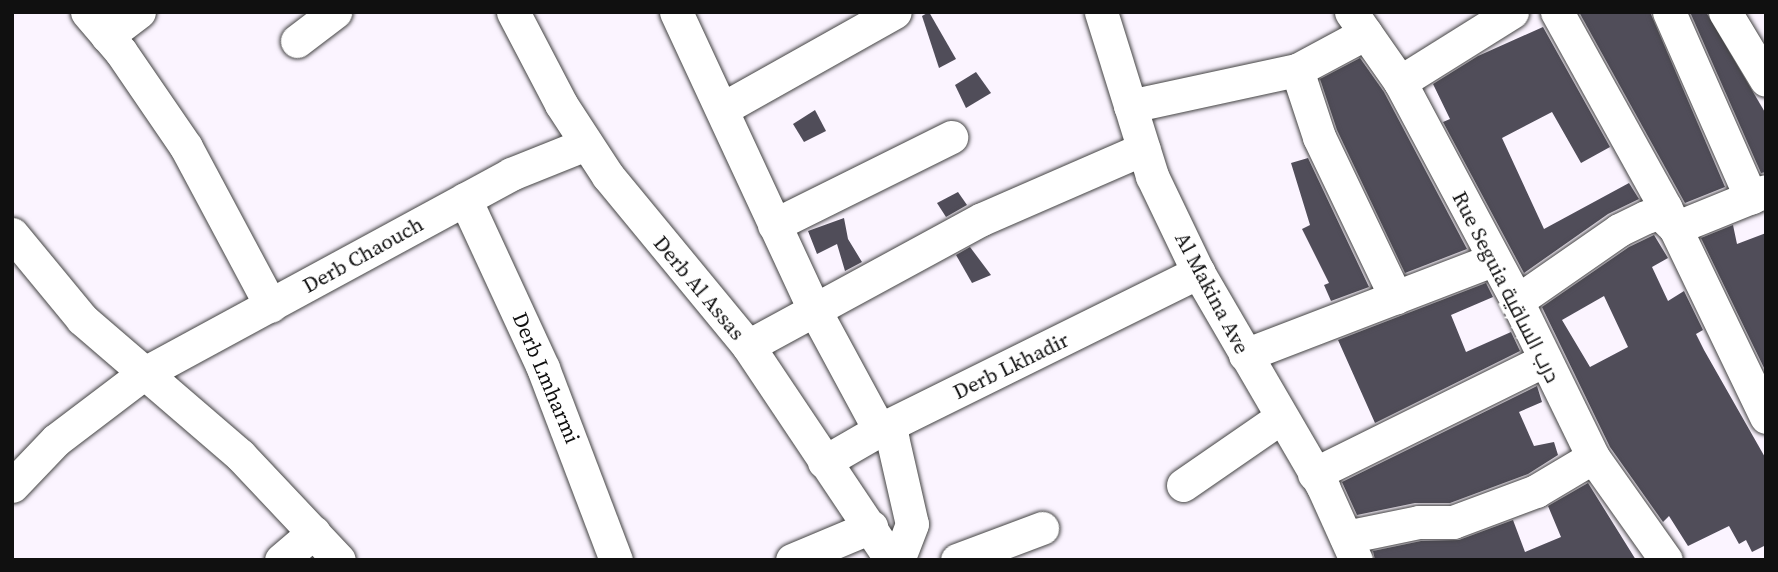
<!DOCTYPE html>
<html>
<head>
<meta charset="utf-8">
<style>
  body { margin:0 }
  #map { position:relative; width:1778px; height:572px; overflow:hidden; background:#fbf4ff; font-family:"Source Serif 4",Cairo,serif }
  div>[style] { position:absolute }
  .building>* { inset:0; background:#504d59 }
  .roads { filter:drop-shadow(0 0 2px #434343) drop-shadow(0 0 2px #434343) }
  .minor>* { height:33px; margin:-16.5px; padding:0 16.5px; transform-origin:16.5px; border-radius:16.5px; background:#fff }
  span { translate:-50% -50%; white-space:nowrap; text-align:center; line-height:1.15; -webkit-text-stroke:7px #fff; paint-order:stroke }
  .street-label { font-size:21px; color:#101010 }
  .frame { position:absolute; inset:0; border:14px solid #101010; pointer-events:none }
</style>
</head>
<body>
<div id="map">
  <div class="building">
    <div style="clip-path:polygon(929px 12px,956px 59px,939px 68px,922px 16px)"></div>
    <div style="clip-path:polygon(1579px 12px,1650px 12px,1725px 187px,1685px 203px)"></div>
    <div style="clip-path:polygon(1690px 12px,1706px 12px,1766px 114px,1766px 172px,1761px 173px)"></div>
    <div style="clip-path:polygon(1543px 27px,1610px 147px,1581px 163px,1552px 112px,1502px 138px,1544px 229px,1629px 183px,1639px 199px,1608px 214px,1524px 273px,1443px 122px,1450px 119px,1433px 84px,1478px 56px)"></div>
    <div style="clip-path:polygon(1360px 58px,1384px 92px,1467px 249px,1405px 273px,1337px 130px,1320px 79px)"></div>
    <div style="clip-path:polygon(976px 72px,991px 93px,966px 108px,955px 85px)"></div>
    <div style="clip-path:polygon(815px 110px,826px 131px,804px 142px,793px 124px)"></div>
    <div style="clip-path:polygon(1308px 158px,1369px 287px,1331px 301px,1324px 285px,1329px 283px,1302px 229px,1310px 225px,1291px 163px)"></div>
    <div style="clip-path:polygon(958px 192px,967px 205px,946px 217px,937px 203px)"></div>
    <div style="clip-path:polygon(844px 218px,848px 239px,862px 262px,845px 271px,837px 244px,817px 254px,808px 231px)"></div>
    <div style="clip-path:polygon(1733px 225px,1737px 244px,1766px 233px,1766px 372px,1701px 238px)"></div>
    <div style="clip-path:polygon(evenodd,1654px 235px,1668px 258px,1652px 267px,1668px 301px,1684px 291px,1703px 330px,1696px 334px,1704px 350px,1766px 459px,1766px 545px,1752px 552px,1746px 540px,1739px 544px,1729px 526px,1688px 546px,1669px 516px,1663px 522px,1610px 447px,1542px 307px,1629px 247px,1654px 235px,1604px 296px,1628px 347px,1590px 367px,1562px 320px,1604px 296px)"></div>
    <div style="clip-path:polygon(970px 247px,991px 275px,972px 283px,956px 255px)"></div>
    <div style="clip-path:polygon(1486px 283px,1493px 297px,1451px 315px,1466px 352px,1511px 332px,1520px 351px,1375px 423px,1338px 340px)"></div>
    <div style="clip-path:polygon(1537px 386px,1542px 402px,1519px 412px,1534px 446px,1554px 442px,1558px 455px,1528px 474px,1450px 503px,1415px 503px,1357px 515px,1342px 482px)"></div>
    <div style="clip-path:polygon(1588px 483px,1636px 560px,1375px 560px,1373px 551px,1421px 541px,1459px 540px,1513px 520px,1525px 552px,1561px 537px,1548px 506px)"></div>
  </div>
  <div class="roads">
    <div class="minor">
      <div style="left:87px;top:12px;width:52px;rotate:49.6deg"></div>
      <div style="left:121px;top:52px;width:115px;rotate:55.6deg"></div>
      <div style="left:186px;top:147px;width:180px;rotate:61.9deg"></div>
      <div style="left:513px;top:12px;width:104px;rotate:62.4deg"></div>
      <div style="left:561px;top:104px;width:86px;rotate:56.9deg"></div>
      <div style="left:608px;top:176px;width:220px;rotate:50.5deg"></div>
      <div style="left:748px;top:346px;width:257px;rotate:56.2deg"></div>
      <div style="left:676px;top:12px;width:325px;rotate:65.1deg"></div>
      <div style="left:813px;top:307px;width:128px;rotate:61.6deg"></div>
      <div style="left:874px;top:420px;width:25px;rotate:43deg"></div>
      <div style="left:892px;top:437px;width:89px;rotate:77.1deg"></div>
      <div style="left:912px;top:524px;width:39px;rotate:111deg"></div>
      <div style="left:1101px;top:12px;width:172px;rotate:72.7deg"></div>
      <div style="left:1152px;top:176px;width:106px;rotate:64.4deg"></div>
      <div style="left:1198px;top:272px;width:249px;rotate:59.8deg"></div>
      <div style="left:1323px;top:487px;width:80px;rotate:65.7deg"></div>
      <div style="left:1351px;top:12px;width:85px;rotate:55deg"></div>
      <div style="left:1400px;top:82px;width:248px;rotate:61.9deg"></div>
      <div style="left:1517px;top:301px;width:174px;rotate:64deg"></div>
      <div style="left:1593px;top:457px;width:126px;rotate:54.7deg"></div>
      <div style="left:1557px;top:12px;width:223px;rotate:61deg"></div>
      <div style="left:1665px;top:207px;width:233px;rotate:64.3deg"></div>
      <div style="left:1669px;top:12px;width:203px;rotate:66.2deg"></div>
      <div style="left:1725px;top:12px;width:79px;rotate:58.9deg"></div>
      <div style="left:107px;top:36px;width:40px;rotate:-37deg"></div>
      <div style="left:297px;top:41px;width:48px;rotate:-37.3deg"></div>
      <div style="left:1297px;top:70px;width:71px;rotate:71.8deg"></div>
      <div style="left:1319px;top:137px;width:178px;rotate:64.4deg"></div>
      <div style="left:1400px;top:82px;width:132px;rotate:-32deg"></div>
      <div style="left:1130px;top:106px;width:171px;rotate:-12.2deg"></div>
      <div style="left:1297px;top:70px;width:78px;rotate:-28.2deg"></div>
      <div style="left:722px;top:109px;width:198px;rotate:-29.3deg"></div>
      <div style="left:465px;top:199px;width:186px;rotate:65.2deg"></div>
      <div style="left:543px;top:368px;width:205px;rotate:69.2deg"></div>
      <div style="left:774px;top:225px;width:198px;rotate:-26.4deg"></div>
      <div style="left:12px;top:234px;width:110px;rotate:50.5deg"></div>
      <div style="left:82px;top:319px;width:208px;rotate:40.7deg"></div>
      <div style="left:240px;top:455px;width:144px;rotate:46.7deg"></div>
      <div style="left:1517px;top:301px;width:124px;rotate:-34.8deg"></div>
      <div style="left:1619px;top:230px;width:30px;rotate:-26deg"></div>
      <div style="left:1646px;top:217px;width:15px;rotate:-16deg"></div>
      <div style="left:1660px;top:213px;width:21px;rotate:45deg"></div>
      <div style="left:1675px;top:228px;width:98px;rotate:-22.1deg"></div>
      <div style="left:748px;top:346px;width:266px;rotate:-28.5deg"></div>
      <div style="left:982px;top:219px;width:176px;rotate:-23.5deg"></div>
      <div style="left:1245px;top:355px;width:266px;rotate:-21deg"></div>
      <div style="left:824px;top:462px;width:68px;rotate:-30deg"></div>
      <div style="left:883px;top:428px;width:352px;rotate:-26.3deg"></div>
      <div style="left:1314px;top:474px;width:258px;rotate:-26.3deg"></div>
      <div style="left:1183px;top:485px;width:118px;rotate:-34.6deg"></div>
      <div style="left:12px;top:486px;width:64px;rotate:-46.3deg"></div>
      <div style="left:56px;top:440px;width:109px;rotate:-37.2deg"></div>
      <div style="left:143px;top:374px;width:419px;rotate:-28.5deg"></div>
      <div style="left:511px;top:174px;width:81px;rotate:-21.8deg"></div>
      <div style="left:1346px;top:537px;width:75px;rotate:-11.6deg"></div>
      <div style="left:1419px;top:522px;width:34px"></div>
      <div style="left:1453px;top:522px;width:89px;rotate:-20.5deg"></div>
      <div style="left:1536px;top:491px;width:66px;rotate:-30.8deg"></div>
      <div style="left:281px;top:560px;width:43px;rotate:-40.3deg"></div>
      <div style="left:792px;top:560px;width:86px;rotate:-22.7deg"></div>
      <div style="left:957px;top:560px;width:91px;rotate:-20.6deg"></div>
    </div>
  </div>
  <div class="street-label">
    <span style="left:363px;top:255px;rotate:-29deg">Derb Chaouch</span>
    <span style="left:1506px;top:287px;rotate:63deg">Rue Seguia درب الساقية</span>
    <span style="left:699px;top:288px;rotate:50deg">Derb Al Assas</span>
    <span style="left:1212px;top:293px;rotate:62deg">Al Makina Ave</span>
    <span style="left:1011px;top:366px;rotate:-26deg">Derb Lkhadir</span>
    <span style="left:546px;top:378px;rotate:67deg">Derb Lmharmi</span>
  </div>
  <div class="frame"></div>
</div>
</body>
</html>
